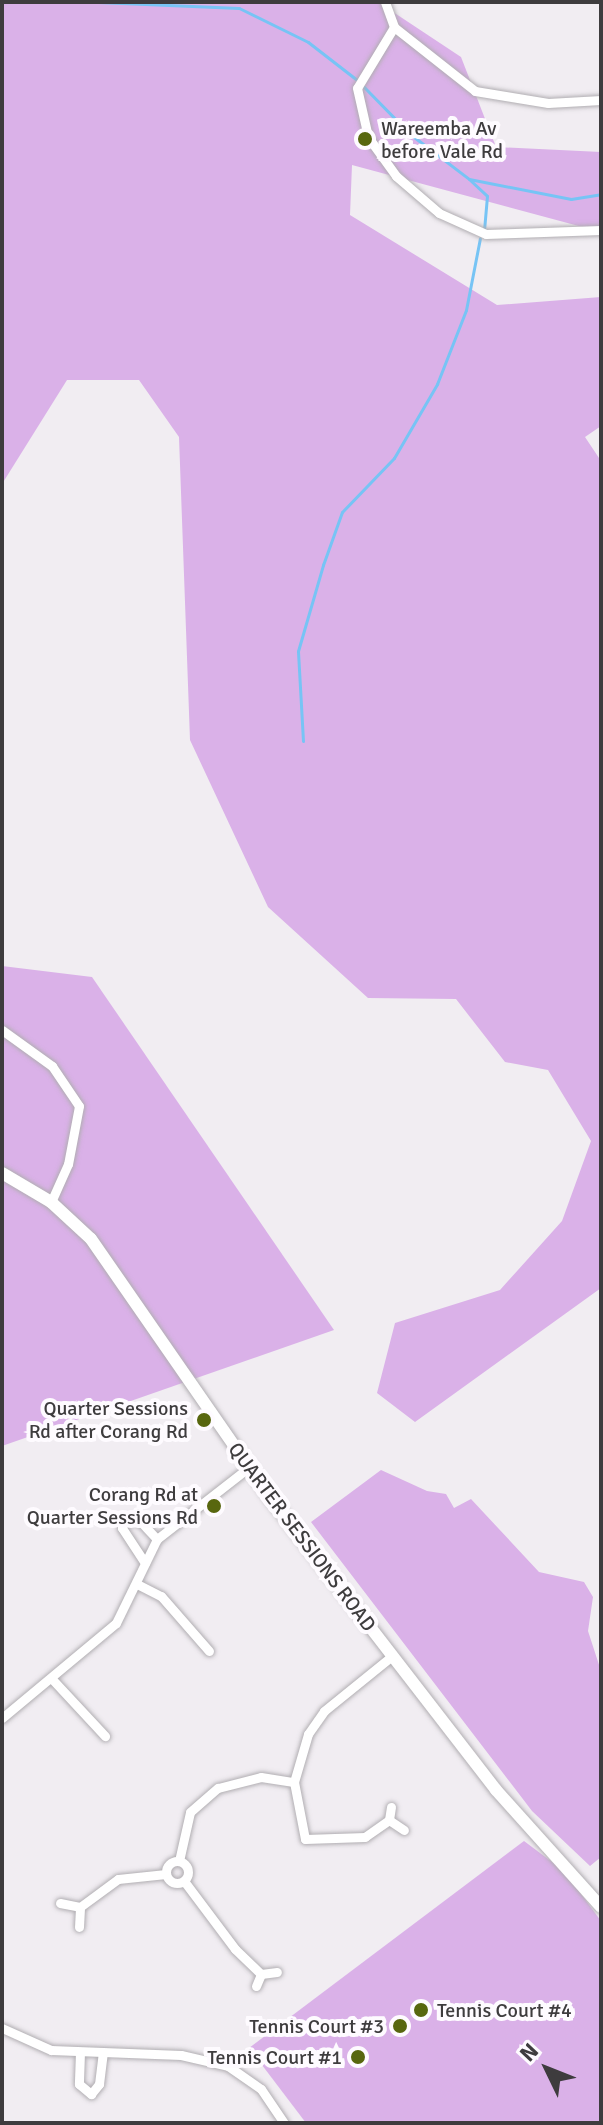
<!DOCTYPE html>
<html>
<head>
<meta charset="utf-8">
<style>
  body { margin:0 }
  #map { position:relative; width:603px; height:2125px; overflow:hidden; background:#f1edf2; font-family:Signika,sans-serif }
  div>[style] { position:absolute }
  .green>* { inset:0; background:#dab1e8 }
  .stream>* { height:3px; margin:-1.5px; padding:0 1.5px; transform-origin:1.5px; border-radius:1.5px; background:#77c4f5 }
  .roads { filter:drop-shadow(0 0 2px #b1aeb2) drop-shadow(0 0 2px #b1aeb2) }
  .minor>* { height:9px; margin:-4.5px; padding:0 4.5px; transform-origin:4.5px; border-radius:4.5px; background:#fff }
  .minor>.ring { margin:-4.5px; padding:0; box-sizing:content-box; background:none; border:9px solid #fff; border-radius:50% }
  .secondary>* { height:12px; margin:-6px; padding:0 6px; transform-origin:6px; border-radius:6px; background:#fff }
  .dots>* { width:22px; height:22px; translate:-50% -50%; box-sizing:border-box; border:4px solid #fefbff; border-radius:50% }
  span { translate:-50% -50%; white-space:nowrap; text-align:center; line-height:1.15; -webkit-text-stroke:8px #fefbff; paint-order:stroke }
  .poi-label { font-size:20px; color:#3e3c3e }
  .left { translate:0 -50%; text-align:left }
  .right { translate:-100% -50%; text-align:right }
  .street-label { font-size:20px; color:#3e3c3e }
  .frame { position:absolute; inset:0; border:4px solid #3e3c3e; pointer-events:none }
  .north { position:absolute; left:507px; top:2029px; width:80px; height:80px; -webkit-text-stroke:6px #fefbff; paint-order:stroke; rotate:313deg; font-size:22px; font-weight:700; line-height:32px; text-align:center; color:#3e3c3e }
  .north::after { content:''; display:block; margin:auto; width:28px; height:36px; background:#3e3c3e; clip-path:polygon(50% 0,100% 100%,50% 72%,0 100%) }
</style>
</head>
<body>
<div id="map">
  <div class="green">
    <div style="clip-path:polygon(2px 2px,378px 2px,461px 57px,496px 147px,601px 152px,601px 232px,352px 165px,350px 215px,497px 305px,601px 297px,601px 426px,585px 437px,601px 461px,601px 1288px,415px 1422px,377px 1393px,395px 1323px,500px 1290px,562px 1221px,591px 1141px,548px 1070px,505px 1062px,456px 999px,368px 998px,268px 907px,190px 740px,179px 437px,139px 380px,67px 380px,2px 484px)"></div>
    <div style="clip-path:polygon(2px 966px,92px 977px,334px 1330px,2px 1446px)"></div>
    <div style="clip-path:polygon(381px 1470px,427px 1491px,446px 1494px,454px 1508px,471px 1499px,539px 1572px,584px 1582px,593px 1597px,588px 1631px,601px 1671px,601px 1857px,590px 1866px,532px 1811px,311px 1522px)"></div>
    <div style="clip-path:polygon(524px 1841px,564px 1871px,601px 1921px,601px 2123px,306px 2123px,249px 2048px)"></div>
  </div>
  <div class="stream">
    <div style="left:98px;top:2px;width:141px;rotate:2.4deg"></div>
    <div style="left:239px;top:8px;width:77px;rotate:26.2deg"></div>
    <div style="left:308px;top:42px;width:62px;rotate:37.8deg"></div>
    <div style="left:363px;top:86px;width:67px;rotate:45.6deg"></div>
    <div style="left:410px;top:134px;width:74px;rotate:37.3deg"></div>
    <div style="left:469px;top:179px;width:104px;rotate:11.1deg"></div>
    <div style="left:571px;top:199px;width:30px;rotate:-9deg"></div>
    <div style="left:470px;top:180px;width:23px;rotate:43deg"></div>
    <div style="left:487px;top:196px;width:32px;rotate:95deg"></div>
    <div style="left:303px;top:741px;width:90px;rotate:-93.2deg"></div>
    <div style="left:298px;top:651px;width:90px;rotate:-73.8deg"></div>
    <div style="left:323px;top:565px;width:56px;rotate:-70.3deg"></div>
    <div style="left:342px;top:512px;width:75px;rotate:-46.1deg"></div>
    <div style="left:394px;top:458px;width:86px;rotate:-59.8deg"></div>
    <div style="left:437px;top:384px;width:79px;rotate:-68.6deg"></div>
    <div style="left:466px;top:310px;width:73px;rotate:-79deg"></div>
  </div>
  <div class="roads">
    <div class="minor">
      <div style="left:385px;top:2px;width:27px;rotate:70deg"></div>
      <div style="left:394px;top:27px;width:103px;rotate:38.3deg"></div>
      <div style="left:475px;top:91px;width:74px;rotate:9.3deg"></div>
      <div style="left:548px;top:103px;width:53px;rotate:-3.2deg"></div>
      <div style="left:394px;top:27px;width:71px;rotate:121.2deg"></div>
      <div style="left:357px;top:88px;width:50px;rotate:77.3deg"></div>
      <div style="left:368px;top:137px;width:48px;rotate:54.3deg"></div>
      <div style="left:396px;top:176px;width:57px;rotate:40.7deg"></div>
      <div style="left:439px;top:213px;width:51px;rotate:24.1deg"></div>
      <div style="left:486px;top:234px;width:115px;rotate:-2deg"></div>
      <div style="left:2px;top:1030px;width:62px;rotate:35.8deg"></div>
      <div style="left:52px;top:1066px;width:48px;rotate:56deg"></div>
      <div style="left:79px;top:1106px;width:59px;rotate:100.7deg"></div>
      <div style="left:68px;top:1164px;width:42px;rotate:114.1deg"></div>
      <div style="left:145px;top:1563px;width:42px;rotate:-123.3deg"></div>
      <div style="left:122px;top:1528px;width:8px;rotate:-76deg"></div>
      <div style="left:124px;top:1520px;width:16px;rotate:4deg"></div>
      <div style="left:140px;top:1521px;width:25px;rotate:47deg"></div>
      <div style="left:137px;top:1584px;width:27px;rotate:27deg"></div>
      <div style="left:161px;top:1596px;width:73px;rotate:48.9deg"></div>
      <div style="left:52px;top:1679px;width:78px;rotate:47.1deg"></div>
      <div style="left:2px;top:1718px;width:148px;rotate:-39.8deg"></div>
      <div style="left:116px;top:1623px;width:93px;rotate:-64deg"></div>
      <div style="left:157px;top:1539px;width:115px;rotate:-38deg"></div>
      <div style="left:391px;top:1807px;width:13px;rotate:99deg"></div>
      <div style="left:389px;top:1820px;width:29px;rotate:145deg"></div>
      <div style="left:365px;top:1837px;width:60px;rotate:178.1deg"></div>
      <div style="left:305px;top:1839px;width:58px;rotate:-100.9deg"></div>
      <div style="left:294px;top:1782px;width:50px;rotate:-73.7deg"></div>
      <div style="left:308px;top:1734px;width:28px;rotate:-55deg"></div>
      <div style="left:324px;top:1711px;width:87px;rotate:-39deg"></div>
      <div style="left:389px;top:1820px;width:18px;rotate:34deg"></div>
      <div class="ring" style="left:166px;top:1861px;width:13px;height:13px"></div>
      <div style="left:179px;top:1861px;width:50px;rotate:-77.3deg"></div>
      <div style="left:190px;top:1812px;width:37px;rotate:-41deg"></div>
      <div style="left:218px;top:1788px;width:44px;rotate:-14.3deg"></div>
      <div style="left:261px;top:1777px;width:33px;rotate:9deg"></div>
      <div style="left:184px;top:1881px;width:85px;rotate:53.1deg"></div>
      <div style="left:235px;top:1949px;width:36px;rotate:44deg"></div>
      <div style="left:261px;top:1974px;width:16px;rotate:-7deg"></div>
      <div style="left:60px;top:1903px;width:20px;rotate:11deg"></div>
      <div style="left:80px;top:1907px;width:47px;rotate:-36.4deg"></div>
      <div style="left:118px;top:1879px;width:48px;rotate:-5.9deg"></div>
      <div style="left:79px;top:1927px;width:20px;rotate:-87deg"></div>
      <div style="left:256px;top:1986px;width:13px;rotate:-67deg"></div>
      <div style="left:2px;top:2028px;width:54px;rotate:24.2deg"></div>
      <div style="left:51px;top:2050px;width:130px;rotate:2.2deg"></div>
      <div style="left:181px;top:2055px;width:48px;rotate:13.2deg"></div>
      <div style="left:228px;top:2066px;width:40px;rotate:34.9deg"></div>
      <div style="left:261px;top:2089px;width:41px;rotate:55.9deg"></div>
      <div style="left:80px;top:2052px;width:32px;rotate:92deg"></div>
      <div style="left:79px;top:2084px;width:16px;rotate:40deg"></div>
      <div style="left:91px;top:2094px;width:13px;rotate:-51deg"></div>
      <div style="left:99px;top:2084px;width:31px;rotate:-83deg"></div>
    </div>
    <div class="secondary">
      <div style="left:2px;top:1173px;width:57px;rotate:30.6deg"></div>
      <div style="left:51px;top:1202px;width:54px;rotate:42.8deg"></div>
      <div style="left:91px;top:1239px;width:318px;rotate:55.3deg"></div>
      <div style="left:272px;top:1500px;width:366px;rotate:52.3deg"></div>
      <div style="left:496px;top:1790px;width:157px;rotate:48.1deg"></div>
    </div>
  </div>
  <div class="dots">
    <div style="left:365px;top:139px;background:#58670f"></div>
    <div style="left:204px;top:1420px;background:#58670f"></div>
    <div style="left:214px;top:1506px;background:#58670f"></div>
    <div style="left:421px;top:2010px;background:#58670f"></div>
    <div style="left:400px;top:2026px;background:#58670f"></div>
    <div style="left:358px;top:2057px;background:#58670f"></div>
  </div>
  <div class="poi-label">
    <span class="left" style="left:381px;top:140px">Wareemba Av<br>before Vale Rd</span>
    <span class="right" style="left:188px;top:1420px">Quarter Sessions<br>Rd after Corang Rd</span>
    <span class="right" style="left:198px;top:1506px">Corang Rd at<br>Quarter Sessions Rd</span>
    <span class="left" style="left:437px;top:2010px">Tennis Court #4</span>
    <span class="right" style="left:384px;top:2026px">Tennis Court #3</span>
    <span class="right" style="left:342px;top:2057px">Tennis Court #1</span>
  </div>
  <div class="street-label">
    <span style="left:302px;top:1537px;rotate:53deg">QUARTER SESSIONS ROAD</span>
  </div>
  <div class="frame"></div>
  <div class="north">N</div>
</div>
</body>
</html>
